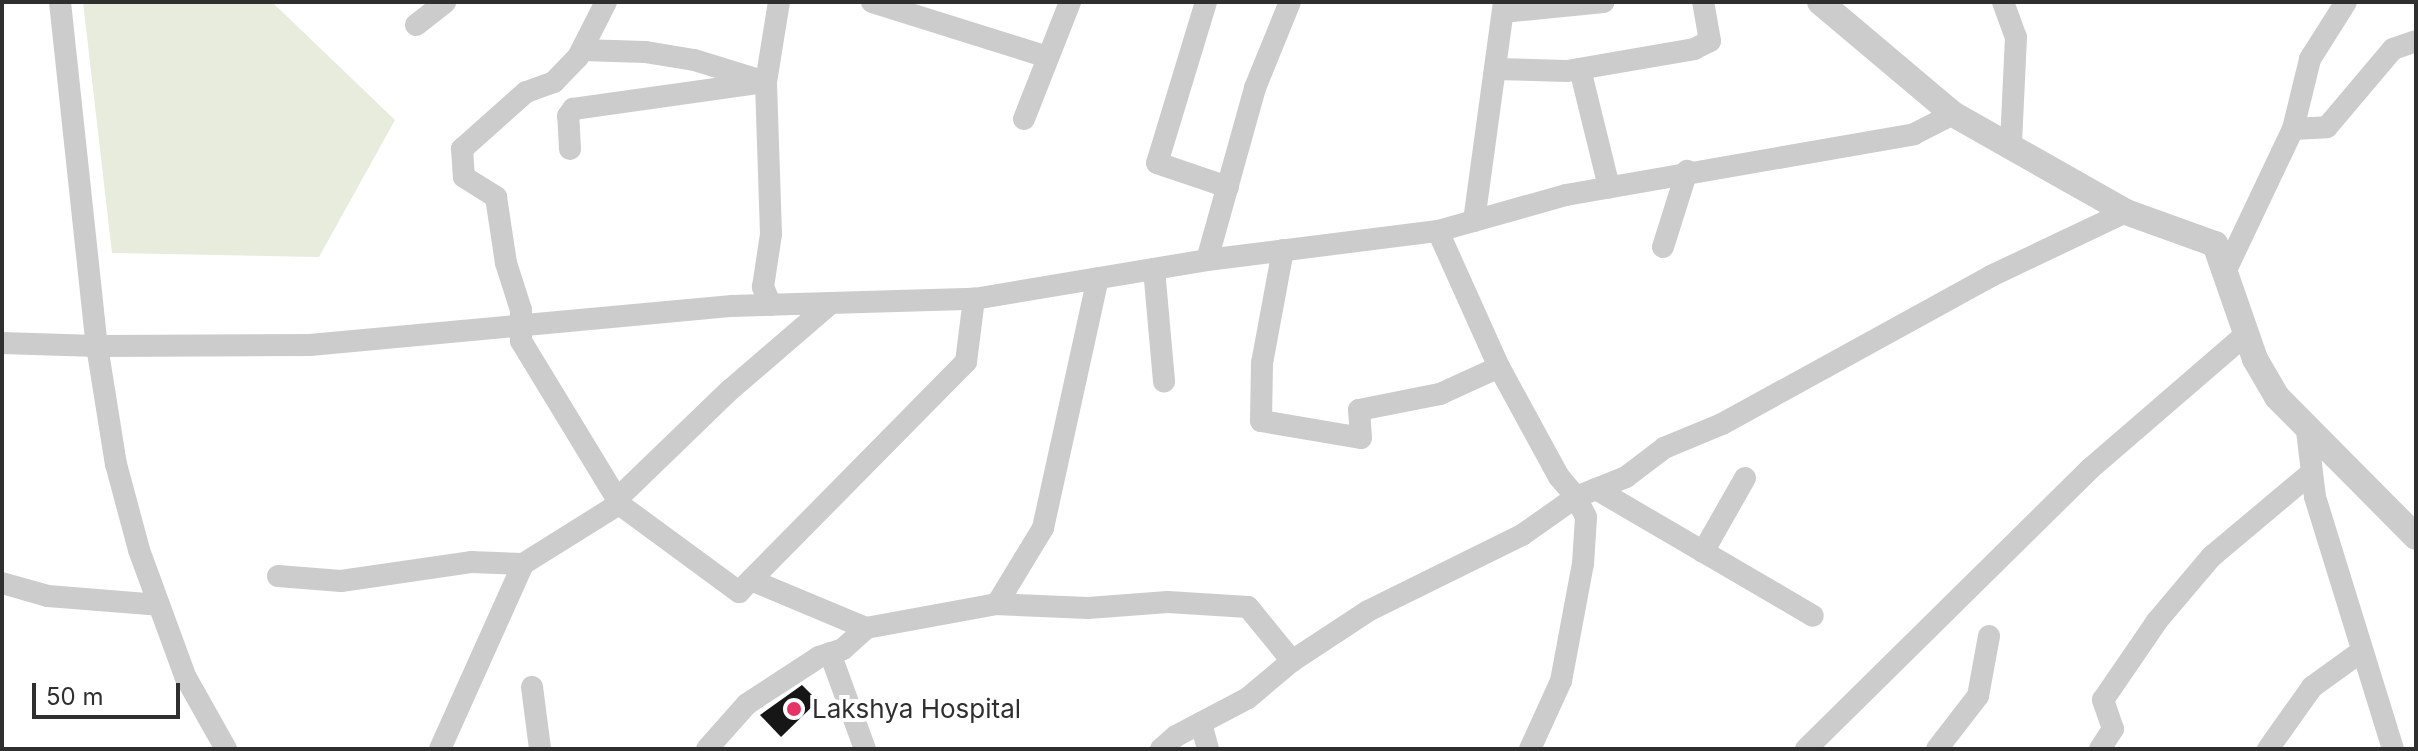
<!DOCTYPE html>
<html>
<head>
<meta charset="utf-8">
<style>
  body { margin:0 }
  #map { position:relative; width:2418px; height:751px; overflow:hidden; background:#fff; font-family:Inter,sans-serif }
  div>[style] { position:absolute }
  .green>* { inset:0; background:#e8ecdd }
  .building>* { inset:0; background:#161616 }
  .minor>* { height:22px; margin:-11px; padding:0 11px; transform-origin:11px; border-radius:11px; background:#ccc }
  .tertiary>* { height:26px; margin:-13px; padding:0 13px; transform-origin:13px; border-radius:13px; background:#ccc }
  .dots>* { width:22px; height:22px; translate:-50% -50%; box-sizing:border-box; border:4px solid #fff; border-radius:50% }
  span { translate:-50% -50%; white-space:nowrap; text-align:center; line-height:1.15; -webkit-text-stroke:8px #fff; paint-order:stroke }
  .poi-label { font-size:26px; color:#2f2f2f }
  .left { translate:0 -50%; text-align:left }
  .frame { position:absolute; inset:0; border:4px solid #2f2f2f; pointer-events:none }
  .scale { position:absolute; left:32px; top:683px; width:148px; height:36px; box-sizing:border-box; border:4px solid #2f2f2f; border-top:0; padding-left:10px; font-size:24px; line-height:28px; white-space:nowrap; color:#2f2f2f; -webkit-text-stroke:6px #fff; paint-order:stroke }
</style>
</head>
<body>
<div id="map">
  <div class="green">
    <div style="clip-path:polygon(83px 2px,272px 2px,395px 120px,319px 257px,112px 253px)"></div>
  </div>
  <div class="building">
    <div style="clip-path:polygon(802px 685px,818px 701px,781px 737px,760px 715px)"></div>
  </div>
  <div class="minor">
    <div style="left:60px;top:2px;width:346px;rotate:83.9deg"></div>
    <div style="left:97px;top:346px;width:213px;rotate:-0.3deg"></div>
    <div style="left:310px;top:345px;width:424px;rotate:-5.3deg"></div>
    <div style="left:732px;top:306px;width:242px;rotate:-1.7deg"></div>
    <div style="left:974px;top:299px;width:236px;rotate:-9.5deg"></div>
    <div style="left:1207px;top:260px;width:233px;rotate:-7.2deg"></div>
    <div style="left:1438px;top:231px;width:133px;rotate:-15.7deg"></div>
    <div style="left:1566px;top:195px;width:353px;rotate:-9.9deg"></div>
    <div style="left:1914px;top:134px;width:44px;rotate:-27.1deg"></div>
    <div style="left:606px;top:2px;width:62px;rotate:117deg"></div>
    <div style="left:578px;top:57px;width:35px;rotate:134deg"></div>
    <div style="left:554px;top:82px;width:30px;rotate:160deg"></div>
    <div style="left:526px;top:92px;width:86px;rotate:138.3deg"></div>
    <div style="left:462px;top:149px;width:28px;rotate:86deg"></div>
    <div style="left:464px;top:177px;width:38px;rotate:32deg"></div>
    <div style="left:496px;top:197px;width:67px;rotate:81.4deg"></div>
    <div style="left:506px;top:263px;width:49px;rotate:72.3deg"></div>
    <div style="left:521px;top:310px;width:31px;rotate:90deg"></div>
    <div style="left:521px;top:341px;width:185px;rotate:58.7deg"></div>
    <div style="left:617px;top:499px;width:157px;rotate:-44deg"></div>
    <div style="left:730px;top:390px;width:133px;rotate:-40.7deg"></div>
    <div style="left:872px;top:2px;width:184px;rotate:17.4deg"></div>
    <div style="left:1206px;top:2px;width:168px;rotate:106.9deg"></div>
    <div style="left:1157px;top:163px;width:75px;rotate:18.7deg"></div>
    <div style="left:2003px;top:2px;width:37px;rotate:70deg"></div>
    <div style="left:2016px;top:37px;width:108px;rotate:92.7deg"></div>
    <div style="left:1503px;top:12px;width:101px;rotate:-5.7deg"></div>
    <div style="left:416px;top:25px;width:37px;rotate:-38deg"></div>
    <div style="left:1495px;top:69px;width:72px;rotate:1.6deg"></div>
    <div style="left:1567px;top:71px;width:129px;rotate:-9.8deg"></div>
    <div style="left:1694px;top:49px;width:18px;rotate:-27deg"></div>
    <div style="left:1710px;top:41px;width:40px;rotate:-100deg"></div>
    <div style="left:1580px;top:69px;width:122px;rotate:76.2deg"></div>
    <div style="left:1024px;top:119px;width:126px;rotate:-68.5deg"></div>
    <div style="left:2293px;top:129px;width:72px;rotate:-76.3deg"></div>
    <div style="left:2310px;top:59px;width:67px;rotate:-57.7deg"></div>
    <div style="left:570px;top:149px;width:33px;rotate:-93deg"></div>
    <div style="left:568px;top:116px;width:9px;rotate:-54deg"></div>
    <div style="left:573px;top:109px;width:195px;rotate:-8deg"></div>
    <div style="left:766px;top:82px;width:75px;rotate:-163deg"></div>
    <div style="left:694px;top:60px;width:50px;rotate:-170.7deg"></div>
    <div style="left:645px;top:52px;width:63px;rotate:-178.2deg"></div>
    <div style="left:1474px;top:221px;width:221px;rotate:-82.2deg"></div>
    <div style="left:1663px;top:247px;width:80px;rotate:-72.5deg"></div>
    <div style="left:1283px;top:250px;width:115px;rotate:100.5deg"></div>
    <div style="left:1262px;top:363px;width:58px;rotate:91deg"></div>
    <div style="left:1261px;top:421px;width:101px;rotate:9.6deg"></div>
    <div style="left:1361px;top:438px;width:28px;rotate:-94deg"></div>
    <div style="left:1359px;top:410px;width:83px;rotate:-11.2deg"></div>
    <div style="left:1440px;top:394px;width:65px;rotate:-24.6deg"></div>
    <div style="left:1207px;top:260px;width:179px;rotate:-74.4deg"></div>
    <div style="left:1255px;top:88px;width:93px;rotate:-67.9deg"></div>
    <div style="left:1154px;top:269px;width:113px;rotate:84.9deg"></div>
    <div style="left:2226px;top:270px;width:156px;rotate:-64.6deg"></div>
    <div style="left:2293px;top:129px;width:34px;rotate:-3deg"></div>
    <div style="left:2327px;top:127px;width:102px;rotate:-49.8deg"></div>
    <div style="left:2393px;top:49px;width:24px;rotate:-19deg"></div>
    <div style="left:771px;top:305px;width:20px;rotate:-114deg"></div>
    <div style="left:763px;top:287px;width:54px;rotate:-81.4deg"></div>
    <div style="left:771px;top:234px;width:152px;rotate:-91.9deg"></div>
    <div style="left:766px;top:82px;width:81px;rotate:-80.8deg"></div>
    <div style="left:2px;top:343px;width:95px;rotate:1.8deg"></div>
    <div style="left:97px;top:346px;width:120px;rotate:80.9deg"></div>
    <div style="left:116px;top:464px;width:89px;rotate:75deg"></div>
    <div style="left:139px;top:550px;width:134px;rotate:69.9deg"></div>
    <div style="left:185px;top:676px;width:84px;rotate:60.7deg"></div>
    <div style="left:2307px;top:431px;width:66px;rotate:83.1deg"></div>
    <div style="left:2315px;top:497px;width:264px;rotate:72.8deg"></div>
    <div style="left:1596px;top:489px;width:251px;rotate:30.3deg"></div>
    <div style="left:619px;top:504px;width:149px;rotate:36.3deg"></div>
    <div style="left:739px;top:592px;width:323px;rotate:-45.4deg"></div>
    <div style="left:966px;top:362px;width:64px;rotate:-82.8deg"></div>
    <div style="left:1703px;top:552px;width:85px;rotate:-60.4deg"></div>
    <div style="left:278px;top:576px;width:63px;rotate:4.5deg"></div>
    <div style="left:341px;top:581px;width:131px;rotate:-8.3deg"></div>
    <div style="left:471px;top:562px;width:52px;rotate:2.2deg"></div>
    <div style="left:751px;top:580px;width:125px;rotate:22.7deg"></div>
    <div style="left:2px;top:583px;width:48px;rotate:15.8deg"></div>
    <div style="left:48px;top:596px;width:111px;rotate:4.6deg"></div>
    <div style="left:995px;top:604px;width:93px;rotate:2.5deg"></div>
    <div style="left:1088px;top:608px;width:80px;rotate:-4.3deg"></div>
    <div style="left:1168px;top:602px;width:80px;rotate:3.6deg"></div>
    <div style="left:1248px;top:607px;width:70px;rotate:50.8deg"></div>
    <div style="left:830px;top:653px;width:102px;rotate:70deg"></div>
    <div style="left:532px;top:687px;width:63px;rotate:82.6deg"></div>
    <div style="left:1201px;top:723px;width:27px;rotate:75deg"></div>
    <div style="left:440px;top:749px;width:203px;rotate:-65.8deg"></div>
    <div style="left:523px;top:564px;width:113px;rotate:-32deg"></div>
    <div style="left:619px;top:504px;width:5px;rotate:-112deg"></div>
    <div style="left:707px;top:749px;width:60px;rotate:-48.4deg"></div>
    <div style="left:747px;top:704px;width:86px;rotate:-33.1deg"></div>
    <div style="left:819px;top:657px;width:25px;rotate:-18deg"></div>
    <div style="left:843px;top:649px;width:31px;rotate:-42deg"></div>
    <div style="left:866px;top:628px;width:133px;rotate:-10.4deg"></div>
    <div style="left:997px;top:604px;width:89px;rotate:-58.8deg"></div>
    <div style="left:1043px;top:528px;width:256px;rotate:-77.6deg"></div>
    <div style="left:1161px;top:749px;width:20px;rotate:-41deg"></div>
    <div style="left:1176px;top:736px;width:81px;rotate:-27.8deg"></div>
    <div style="left:1248px;top:698px;width:57px;rotate:-40.1deg"></div>
    <div style="left:1292px;top:661px;width:91px;rotate:-33.3deg"></div>
    <div style="left:1368px;top:611px;width:172px;rotate:-26.3deg"></div>
    <div style="left:1522px;top:535px;width:66px;rotate:-35.1deg"></div>
    <div style="left:1576px;top:497px;width:26px;rotate:-130deg"></div>
    <div style="left:1559px;top:477px;width:125px;rotate:-118.6deg"></div>
    <div style="left:1499px;top:367px;width:149px;rotate:-114.2deg"></div>
    <div style="left:1530px;top:749px;width:75px;rotate:-65.5deg"></div>
    <div style="left:1561px;top:681px;width:119px;rotate:-79.4deg"></div>
    <div style="left:1583px;top:564px;width:47px;rotate:-86.3deg"></div>
    <div style="left:1586px;top:517px;width:22px;rotate:-117deg"></div>
    <div style="left:1576px;top:497px;width:54px;rotate:-21.8deg"></div>
    <div style="left:1626px;top:477px;width:48px;rotate:-37.3deg"></div>
    <div style="left:1664px;top:448px;width:63px;rotate:-22.5deg"></div>
    <div style="left:1722px;top:424px;width:307px;rotate:-28.8deg"></div>
    <div style="left:1991px;top:276px;width:149px;rotate:-25.4deg"></div>
    <div style="left:1806px;top:749px;width:400px;rotate:-44.6deg"></div>
    <div style="left:2091px;top:468px;width:203px;rotate:-40.8deg"></div>
    <div style="left:1937px;top:749px;width:67px;rotate:-52.3deg"></div>
    <div style="left:1978px;top:696px;width:61px;rotate:-79.6deg"></div>
    <div style="left:2100px;top:749px;width:24px;rotate:-57deg"></div>
    <div style="left:2113px;top:729px;width:31px;rotate:-109deg"></div>
    <div style="left:2103px;top:700px;width:96px;rotate:-55.6deg"></div>
    <div style="left:2157px;top:621px;width:84px;rotate:-49.8deg"></div>
    <div style="left:2211px;top:557px;width:129px;rotate:-40deg"></div>
    <div style="left:2268px;top:749px;width:76px;rotate:-54.6deg"></div>
    <div style="left:2312px;top:687px;width:62px;rotate:-35.8deg"></div>
  </div>
  <div class="tertiary">
    <div style="left:1820px;top:2px;width:174px;rotate:40.1deg"></div>
    <div style="left:1953px;top:114px;width:199px;rotate:29.5deg"></div>
    <div style="left:2126px;top:212px;width:95px;rotate:19.8deg"></div>
    <div style="left:2215px;top:244px;width:122px;rotate:70.8deg"></div>
    <div style="left:2255px;top:359px;width:44px;rotate:59.9deg"></div>
    <div style="left:2277px;top:397px;width:197px;rotate:45.2deg"></div>
  </div>
  <div class="dots">
    <div style="left:794px;top:709px;background:#e63264"></div>
  </div>
  <div class="poi-label">
    <span class="left" style="left:812px;top:709px">Lakshya Hospital</span>
  </div>
  <div class="frame"></div>
  <div class="scale">50 m</div>
</div>
</body>
</html>
